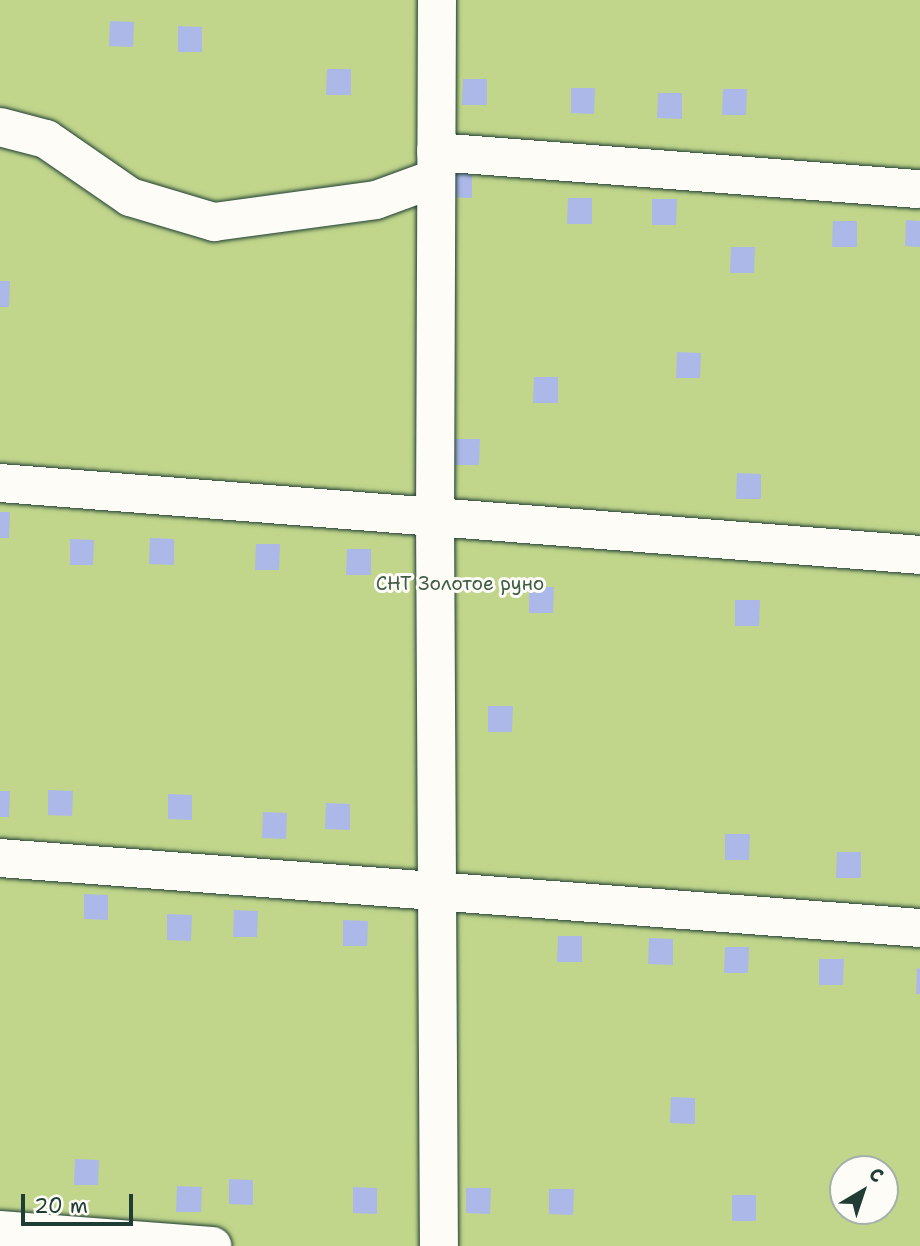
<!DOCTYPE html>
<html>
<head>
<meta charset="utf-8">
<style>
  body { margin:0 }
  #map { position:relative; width:920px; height:1246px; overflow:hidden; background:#edeef4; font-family:"Shantell Sans",sans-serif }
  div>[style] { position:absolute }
  .green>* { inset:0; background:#c1d68b }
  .building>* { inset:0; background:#acb8e8 }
  .roads { filter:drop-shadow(0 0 2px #1f3d34) drop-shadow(0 0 2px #1f3d34) }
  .minor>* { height:38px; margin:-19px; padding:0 19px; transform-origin:19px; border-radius:19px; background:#fdfcf7 }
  span { translate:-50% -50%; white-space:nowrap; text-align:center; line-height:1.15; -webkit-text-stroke:6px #fdfcf7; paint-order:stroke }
  .park-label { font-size:19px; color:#3f5c45 }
  .north { position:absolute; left:829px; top:1155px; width:70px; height:70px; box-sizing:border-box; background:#fdfcf7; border:2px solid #a4b0a9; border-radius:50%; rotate:39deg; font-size:19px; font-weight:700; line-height:28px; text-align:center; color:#1f3d34 }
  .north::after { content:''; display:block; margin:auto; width:24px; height:32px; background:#1f3d34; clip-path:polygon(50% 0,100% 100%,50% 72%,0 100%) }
  .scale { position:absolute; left:21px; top:1194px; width:112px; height:32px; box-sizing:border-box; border:4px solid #1f3d34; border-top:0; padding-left:9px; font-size:21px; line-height:24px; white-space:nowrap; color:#1f3d34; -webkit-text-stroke:5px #fdfcf7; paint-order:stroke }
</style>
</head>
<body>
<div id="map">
  <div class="green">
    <div style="clip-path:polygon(evenodd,0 0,920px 0,920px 1246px,0 1246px,0 0,843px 1169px,885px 1169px,885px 1211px,843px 1211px,843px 1169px)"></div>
  </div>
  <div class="building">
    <div style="clip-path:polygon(110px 21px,134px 22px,133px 47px,109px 46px)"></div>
    <div style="clip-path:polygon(178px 26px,202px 27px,202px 52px,178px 52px)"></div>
    <div style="clip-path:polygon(327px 69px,351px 69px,351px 95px,326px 95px)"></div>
    <div style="clip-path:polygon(463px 79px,487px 79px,487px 105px,462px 105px)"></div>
    <div style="clip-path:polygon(571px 88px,595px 88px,594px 114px,571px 113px)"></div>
    <div style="clip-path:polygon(723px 89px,747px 89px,746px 115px,722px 115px)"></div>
    <div style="clip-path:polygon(658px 93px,682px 93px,682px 119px,657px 118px)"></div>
    <div style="clip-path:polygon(448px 172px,472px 172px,472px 198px,447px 197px)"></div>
    <div style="clip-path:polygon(568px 198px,592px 198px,592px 224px,567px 224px)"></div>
    <div style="clip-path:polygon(652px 199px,677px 199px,676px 225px,652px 225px)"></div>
    <div style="clip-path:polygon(906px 220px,920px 221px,920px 247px,905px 246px)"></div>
    <div style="clip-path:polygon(833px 221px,857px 221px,857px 247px,832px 247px)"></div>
    <div style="clip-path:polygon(731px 247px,755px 247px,754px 273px,730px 273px)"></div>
    <div style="clip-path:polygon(0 281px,10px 281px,9px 307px,0 307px)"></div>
    <div style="clip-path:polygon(677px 352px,701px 353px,700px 378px,676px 378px)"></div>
    <div style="clip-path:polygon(534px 377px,558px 377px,558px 403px,533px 403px)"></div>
    <div style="clip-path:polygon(455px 439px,480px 439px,479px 465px,455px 465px)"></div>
    <div style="clip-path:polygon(737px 473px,761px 474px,761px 499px,736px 499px)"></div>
    <div style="clip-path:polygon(0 512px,10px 512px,9px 538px,0 538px)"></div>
    <div style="clip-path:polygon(150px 538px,174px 539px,174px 565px,149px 564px)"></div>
    <div style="clip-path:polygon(70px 539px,94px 540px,93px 565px,70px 565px)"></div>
    <div style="clip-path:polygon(256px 544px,280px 544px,279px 570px,255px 570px)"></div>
    <div style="clip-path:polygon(347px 549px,371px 549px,371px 575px,346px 575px)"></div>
    <div style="clip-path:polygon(529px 587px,554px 587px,553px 613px,529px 613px)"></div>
    <div style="clip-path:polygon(735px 600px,760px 600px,759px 626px,735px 626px)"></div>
    <div style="clip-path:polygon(488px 706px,513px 706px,512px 732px,488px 732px)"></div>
    <div style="clip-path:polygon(48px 790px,73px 791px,72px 816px,48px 815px)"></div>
    <div style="clip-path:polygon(0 791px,10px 791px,9px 817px,0 817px)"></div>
    <div style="clip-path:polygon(168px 794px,192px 795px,192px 820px,168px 819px)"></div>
    <div style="clip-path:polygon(326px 803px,350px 804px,350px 830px,325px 829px)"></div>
    <div style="clip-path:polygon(263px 812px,287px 813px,286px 839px,262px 838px)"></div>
    <div style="clip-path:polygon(725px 834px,750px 834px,749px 860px,725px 860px)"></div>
    <div style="clip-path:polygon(837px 852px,861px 852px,861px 878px,836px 878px)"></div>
    <div style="clip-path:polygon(84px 894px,108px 895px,108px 920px,84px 919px)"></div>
    <div style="clip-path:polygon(234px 910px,258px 911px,257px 937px,233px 937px)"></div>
    <div style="clip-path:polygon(167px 914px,192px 915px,191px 941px,167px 940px)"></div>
    <div style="clip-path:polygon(343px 920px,368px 921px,367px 946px,343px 946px)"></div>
    <div style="clip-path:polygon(558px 936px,582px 936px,582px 962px,557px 962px)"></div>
    <div style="clip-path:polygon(649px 938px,673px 939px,673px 965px,648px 964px)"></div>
    <div style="clip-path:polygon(725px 947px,749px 947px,748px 973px,724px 973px)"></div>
    <div style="clip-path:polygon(819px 959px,844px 959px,843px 985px,819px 985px)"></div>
    <div style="clip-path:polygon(917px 968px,920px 969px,920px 994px,916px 994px)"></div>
    <div style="clip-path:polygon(671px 1097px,695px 1098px,695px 1124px,670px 1123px)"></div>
    <div style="clip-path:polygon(75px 1159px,99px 1160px,98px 1185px,74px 1185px)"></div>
    <div style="clip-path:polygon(229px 1179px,253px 1180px,253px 1205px,229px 1204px)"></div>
    <div style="clip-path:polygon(177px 1186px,202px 1187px,201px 1212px,176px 1212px)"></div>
    <div style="clip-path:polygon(353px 1187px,377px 1188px,377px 1214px,353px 1213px)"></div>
    <div style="clip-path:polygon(466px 1188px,491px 1188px,490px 1214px,466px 1213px)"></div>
    <div style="clip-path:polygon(549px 1189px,574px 1189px,573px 1215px,549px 1214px)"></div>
    <div style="clip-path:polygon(732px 1195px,756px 1195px,756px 1221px,732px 1221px)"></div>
  </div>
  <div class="roads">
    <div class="minor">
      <div style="left:437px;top:0;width:517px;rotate:90.22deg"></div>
      <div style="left:435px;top:517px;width:729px;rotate:89.69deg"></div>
      <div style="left:0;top:127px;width:48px;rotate:14.6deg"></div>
      <div style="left:46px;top:139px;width:102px;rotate:34.6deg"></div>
      <div style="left:130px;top:197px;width:88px;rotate:16.6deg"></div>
      <div style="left:214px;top:222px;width:163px;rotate:-7.7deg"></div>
      <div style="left:376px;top:200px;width:64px;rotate:-20.1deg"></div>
      <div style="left:436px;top:152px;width:485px;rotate:4.4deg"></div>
      <div style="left:0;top:483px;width:923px;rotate:4.47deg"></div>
      <div style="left:0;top:858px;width:923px;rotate:4.35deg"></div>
      <div style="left:0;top:1230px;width:213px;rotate:4.3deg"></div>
    </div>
  </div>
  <div class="park-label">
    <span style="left:460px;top:584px">СНТ Золотое руно</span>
  </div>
  <div class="north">С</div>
  <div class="scale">20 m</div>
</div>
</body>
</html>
